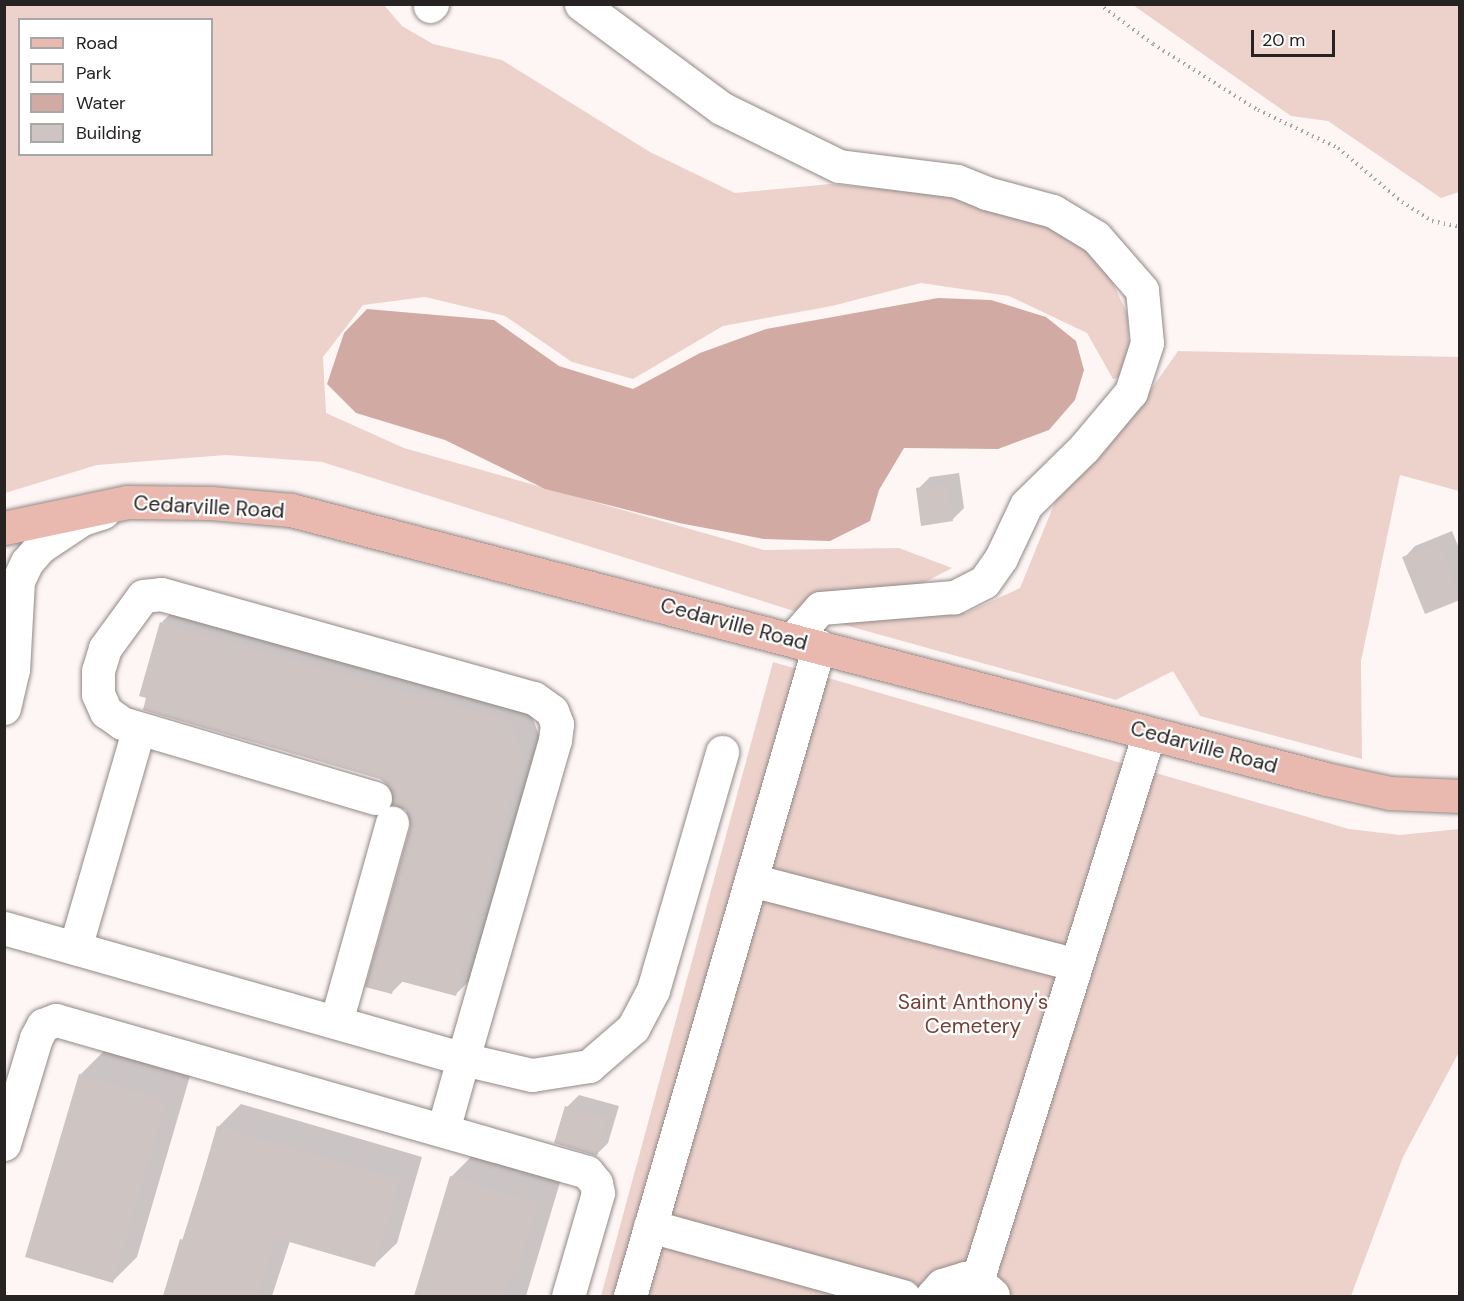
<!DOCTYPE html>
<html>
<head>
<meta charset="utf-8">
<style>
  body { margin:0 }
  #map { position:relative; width:1464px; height:1301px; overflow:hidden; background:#fef6f5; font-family:"DM Sans",sans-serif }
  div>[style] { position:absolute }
  .green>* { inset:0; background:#edd2cc }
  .water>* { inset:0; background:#d1aba3 }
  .shadow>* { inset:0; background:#0003 }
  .building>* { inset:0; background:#cec4c2 }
  .path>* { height:4px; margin-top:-2px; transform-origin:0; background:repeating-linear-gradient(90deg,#a8a2a1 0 1.5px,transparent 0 6px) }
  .roads { filter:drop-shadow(0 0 2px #928987) drop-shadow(0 0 2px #928987) }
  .minor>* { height:33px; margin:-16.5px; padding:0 16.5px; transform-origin:16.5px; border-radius:16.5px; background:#fff }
  .major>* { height:33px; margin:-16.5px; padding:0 16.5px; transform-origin:16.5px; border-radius:16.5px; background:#e9b9af }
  span { translate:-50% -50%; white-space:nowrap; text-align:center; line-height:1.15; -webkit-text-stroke:4.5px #fff; paint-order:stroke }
  .street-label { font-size:21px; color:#262322 }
  .park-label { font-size:21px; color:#764036 }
  .frame { position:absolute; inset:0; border:6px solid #262322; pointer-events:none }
  .legend { position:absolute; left:18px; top:18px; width:195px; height:138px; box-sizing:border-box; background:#fff; border:2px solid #a8a7a7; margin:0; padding:8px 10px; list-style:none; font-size:18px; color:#262322 }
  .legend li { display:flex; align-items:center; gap:12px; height:30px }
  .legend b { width:30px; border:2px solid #a8a7a7 }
  .scale { position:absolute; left:1251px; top:30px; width:84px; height:27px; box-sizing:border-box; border:3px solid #262322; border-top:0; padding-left:8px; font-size:18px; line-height:21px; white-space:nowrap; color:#262322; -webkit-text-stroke:4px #fff; paint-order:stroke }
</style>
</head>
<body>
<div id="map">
  <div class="green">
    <div style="clip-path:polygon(evenodd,5px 5px,384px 5px,402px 26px,433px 44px,502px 60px,650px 152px,735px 193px,830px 184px,969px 197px,1066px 225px,1108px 273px,1128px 315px,1130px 376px,1113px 379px,1087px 333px,1009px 296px,921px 283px,832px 306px,723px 326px,633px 379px,572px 362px,505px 316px,425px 297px,363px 305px,323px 357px,326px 413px,404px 448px,764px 550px,899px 548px,952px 568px,908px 591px,906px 611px,966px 613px,1020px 588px,1068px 470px,1132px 417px,1178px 351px,1459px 357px,1459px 491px,1400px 475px,1361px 661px,1362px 759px,1200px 716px,1173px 671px,1116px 700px,794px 611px,322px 462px,226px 455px,97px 465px,5px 493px,5px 5px,20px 20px,212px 20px,212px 154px,20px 154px,20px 20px)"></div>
    <div style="clip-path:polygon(1133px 5px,1459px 5px,1459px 192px,1441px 198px,1328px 121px,1291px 116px)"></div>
    <div style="clip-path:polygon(773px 662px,1349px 829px,1400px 835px,1459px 829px,1459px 1052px,1403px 1157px,1351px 1296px,601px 1296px)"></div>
  </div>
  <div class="water">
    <div style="clip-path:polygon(938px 298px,991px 300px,1046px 317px,1076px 341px,1084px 370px,1075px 400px,1049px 430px,998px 449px,904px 448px,879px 490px,870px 521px,830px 541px,764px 539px,679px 523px,545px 489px,445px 440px,356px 413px,327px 384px,344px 333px,367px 309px,494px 320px,559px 366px,633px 389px,700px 353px,766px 329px)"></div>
  </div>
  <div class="shadow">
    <div style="clip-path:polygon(959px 473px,964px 508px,952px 520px,918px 489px,930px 477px)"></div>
    <div style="clip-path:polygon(1452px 531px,1460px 551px,1460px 599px,1404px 558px,1415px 546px)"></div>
    <div style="clip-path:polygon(179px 605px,530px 711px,540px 738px,473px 977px,456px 994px,404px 980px,392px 992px,412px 828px,407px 809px,381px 778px,162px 622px)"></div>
    <div style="clip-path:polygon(104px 1051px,190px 1076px,137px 1257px,113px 1281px,80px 1075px)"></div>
    <div style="clip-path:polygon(579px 1095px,619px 1106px,608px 1143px,596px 1155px,567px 1107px)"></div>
    <div style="clip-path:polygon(241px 1104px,422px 1157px,397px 1243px,374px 1265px,290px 1241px,272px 1296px,165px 1295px,218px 1127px)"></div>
    <div style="clip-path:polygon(475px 1153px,561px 1179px,526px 1296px,415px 1296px,451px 1177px)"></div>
  </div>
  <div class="building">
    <div style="clip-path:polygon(948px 484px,953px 521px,921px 526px,916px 488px)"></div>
    <div style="clip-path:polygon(1440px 542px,1460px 600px,1425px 614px,1402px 557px)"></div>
    <div style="clip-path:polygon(160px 622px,502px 718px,513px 728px,523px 757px,456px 996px,396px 980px,392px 994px,365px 987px,410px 828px,406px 810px,392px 805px,389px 786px,380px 779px,143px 710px,146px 698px,139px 696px)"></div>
    <div style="clip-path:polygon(79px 1074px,167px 1100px,113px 1283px,25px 1257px)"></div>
    <div style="clip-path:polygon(565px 1106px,608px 1118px,597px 1156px,554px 1143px)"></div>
    <div style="clip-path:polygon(217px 1126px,400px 1179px,375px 1267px,276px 1238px,258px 1296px,163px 1296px,180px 1239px,184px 1240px)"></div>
    <div style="clip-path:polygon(450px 1176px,538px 1203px,516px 1276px,511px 1274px,504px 1296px,414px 1296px)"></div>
  </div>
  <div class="path">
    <div style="left:1099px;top:4px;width:67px;rotate:36.5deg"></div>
    <div style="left:1153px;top:44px;width:124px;rotate:32.2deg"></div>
    <div style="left:1258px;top:110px;width:89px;rotate:25.4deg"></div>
    <div style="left:1338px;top:148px;width:84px;rotate:40.2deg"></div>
    <div style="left:1402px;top:202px;width:36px;rotate:32deg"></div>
    <div style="left:1432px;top:221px;width:29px;rotate:12deg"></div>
  </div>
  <div class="roads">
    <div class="minor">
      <div style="left:581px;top:4px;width:174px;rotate:36.6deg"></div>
      <div style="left:721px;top:108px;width:131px;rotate:26.2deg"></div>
      <div style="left:839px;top:166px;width:119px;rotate:7.2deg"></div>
      <div style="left:957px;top:181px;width:31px;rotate:22deg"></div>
      <div style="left:986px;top:193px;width:69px;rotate:15deg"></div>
      <div style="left:1053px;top:211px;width:50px;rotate:31.2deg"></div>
      <div style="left:1096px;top:237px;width:70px;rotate:49deg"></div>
      <div style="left:1142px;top:290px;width:53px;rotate:84.6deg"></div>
      <div style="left:1147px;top:343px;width:52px;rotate:108.1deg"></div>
      <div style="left:1131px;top:392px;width:73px;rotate:130deg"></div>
      <div style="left:1084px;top:448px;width:81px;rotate:135.5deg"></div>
      <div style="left:1026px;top:505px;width:59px;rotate:115.3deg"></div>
      <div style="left:1001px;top:558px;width:29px;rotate:125deg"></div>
      <div style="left:984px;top:582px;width:34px;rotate:153deg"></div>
      <div style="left:954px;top:597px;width:134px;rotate:175.3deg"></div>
      <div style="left:820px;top:608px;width:41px;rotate:131.1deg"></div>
      <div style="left:430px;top:6px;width:3px;rotate:-45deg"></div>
      <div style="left:4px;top:708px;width:39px;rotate:-77deg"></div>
      <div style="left:13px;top:670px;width:89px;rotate:-86.8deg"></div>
      <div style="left:18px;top:581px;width:21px;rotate:-65deg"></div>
      <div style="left:27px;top:562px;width:20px;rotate:-49deg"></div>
      <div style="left:40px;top:547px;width:50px;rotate:-33.7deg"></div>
      <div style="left:82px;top:519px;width:22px;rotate:-18deg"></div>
      <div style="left:375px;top:798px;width:264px;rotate:-163.5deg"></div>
      <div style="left:122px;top:723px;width:19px;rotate:-145deg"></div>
      <div style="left:106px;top:712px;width:20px;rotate:-114deg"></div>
      <div style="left:98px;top:694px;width:23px;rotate:-90deg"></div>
      <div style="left:98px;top:671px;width:24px;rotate:-73deg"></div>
      <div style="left:105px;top:648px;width:64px;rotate:-53.8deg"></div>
      <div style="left:143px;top:596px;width:18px;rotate:-6deg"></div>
      <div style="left:161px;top:594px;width:387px;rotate:15.6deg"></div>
      <div style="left:534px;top:698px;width:22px;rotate:36deg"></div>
      <div style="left:552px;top:711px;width:14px;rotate:69deg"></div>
      <div style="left:557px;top:724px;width:16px;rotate:97deg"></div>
      <div style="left:555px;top:740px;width:332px;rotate:106.1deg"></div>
      <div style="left:463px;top:1059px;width:71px;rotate:13.1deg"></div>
      <div style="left:532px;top:1075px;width:58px;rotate:-9deg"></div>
      <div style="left:589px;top:1066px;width:58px;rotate:-40.8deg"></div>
      <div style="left:633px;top:1028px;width:43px;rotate:-62.2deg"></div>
      <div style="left:653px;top:990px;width:248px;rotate:-73.8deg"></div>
      <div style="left:751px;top:880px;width:334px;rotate:14.6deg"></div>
      <div style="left:4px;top:928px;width:477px;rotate:15.9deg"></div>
      <div style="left:463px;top:1059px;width:74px;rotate:105.7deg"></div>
      <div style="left:75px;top:948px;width:226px;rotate:-73.8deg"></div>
      <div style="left:336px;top:1022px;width:207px;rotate:-74.3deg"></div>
      <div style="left:4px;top:1144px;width:111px;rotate:-73.2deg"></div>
      <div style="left:36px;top:1038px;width:15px;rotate:-62deg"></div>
      <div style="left:43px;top:1025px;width:14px;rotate:-21deg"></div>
      <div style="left:56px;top:1020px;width:552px;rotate:15.97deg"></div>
      <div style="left:587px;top:1172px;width:14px;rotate:51deg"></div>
      <div style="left:596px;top:1183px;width:10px;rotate:79deg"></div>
      <div style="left:598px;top:1193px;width:107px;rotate:106.2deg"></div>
      <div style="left:650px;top:1226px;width:263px;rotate:15.5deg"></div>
      <div style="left:977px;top:1281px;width:574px;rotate:-72.57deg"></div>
      <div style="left:630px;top:1296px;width:677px;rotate:-73.79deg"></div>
      <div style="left:932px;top:1296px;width:15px;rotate:-48deg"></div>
      <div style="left:942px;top:1285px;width:24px;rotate:-17deg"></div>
      <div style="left:965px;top:1278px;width:12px;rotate:14deg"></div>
      <div style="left:977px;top:1281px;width:21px;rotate:41deg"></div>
    </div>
    <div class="major">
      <div style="left:4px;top:528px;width:126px;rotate:-11.9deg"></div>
      <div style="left:127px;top:502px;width:84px;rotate:0.7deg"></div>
      <div style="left:211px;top:503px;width:80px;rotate:5deg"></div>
      <div style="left:291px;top:510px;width:1069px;rotate:14.57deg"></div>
      <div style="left:1326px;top:779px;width:66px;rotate:12.3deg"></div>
      <div style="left:1390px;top:793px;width:70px;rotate:2.5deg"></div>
    </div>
  </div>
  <div class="street-label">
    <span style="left:209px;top:507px;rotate:3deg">Cedarville Road</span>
    <span style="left:734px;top:624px;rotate:15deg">Cedarville Road</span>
    <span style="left:1204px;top:747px;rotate:15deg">Cedarville Road</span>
  </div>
  <div class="park-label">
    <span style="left:973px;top:1014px">Saint Anthony's<br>Cemetery</span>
  </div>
  <div class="frame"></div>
  <ul class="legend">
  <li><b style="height:8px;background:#e9b9af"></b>Road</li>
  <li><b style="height:16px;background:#edd2cc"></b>Park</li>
  <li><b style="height:16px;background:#d1aba3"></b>Water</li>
  <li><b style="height:16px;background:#cec4c2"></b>Building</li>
  </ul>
  <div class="scale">20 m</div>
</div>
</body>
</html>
